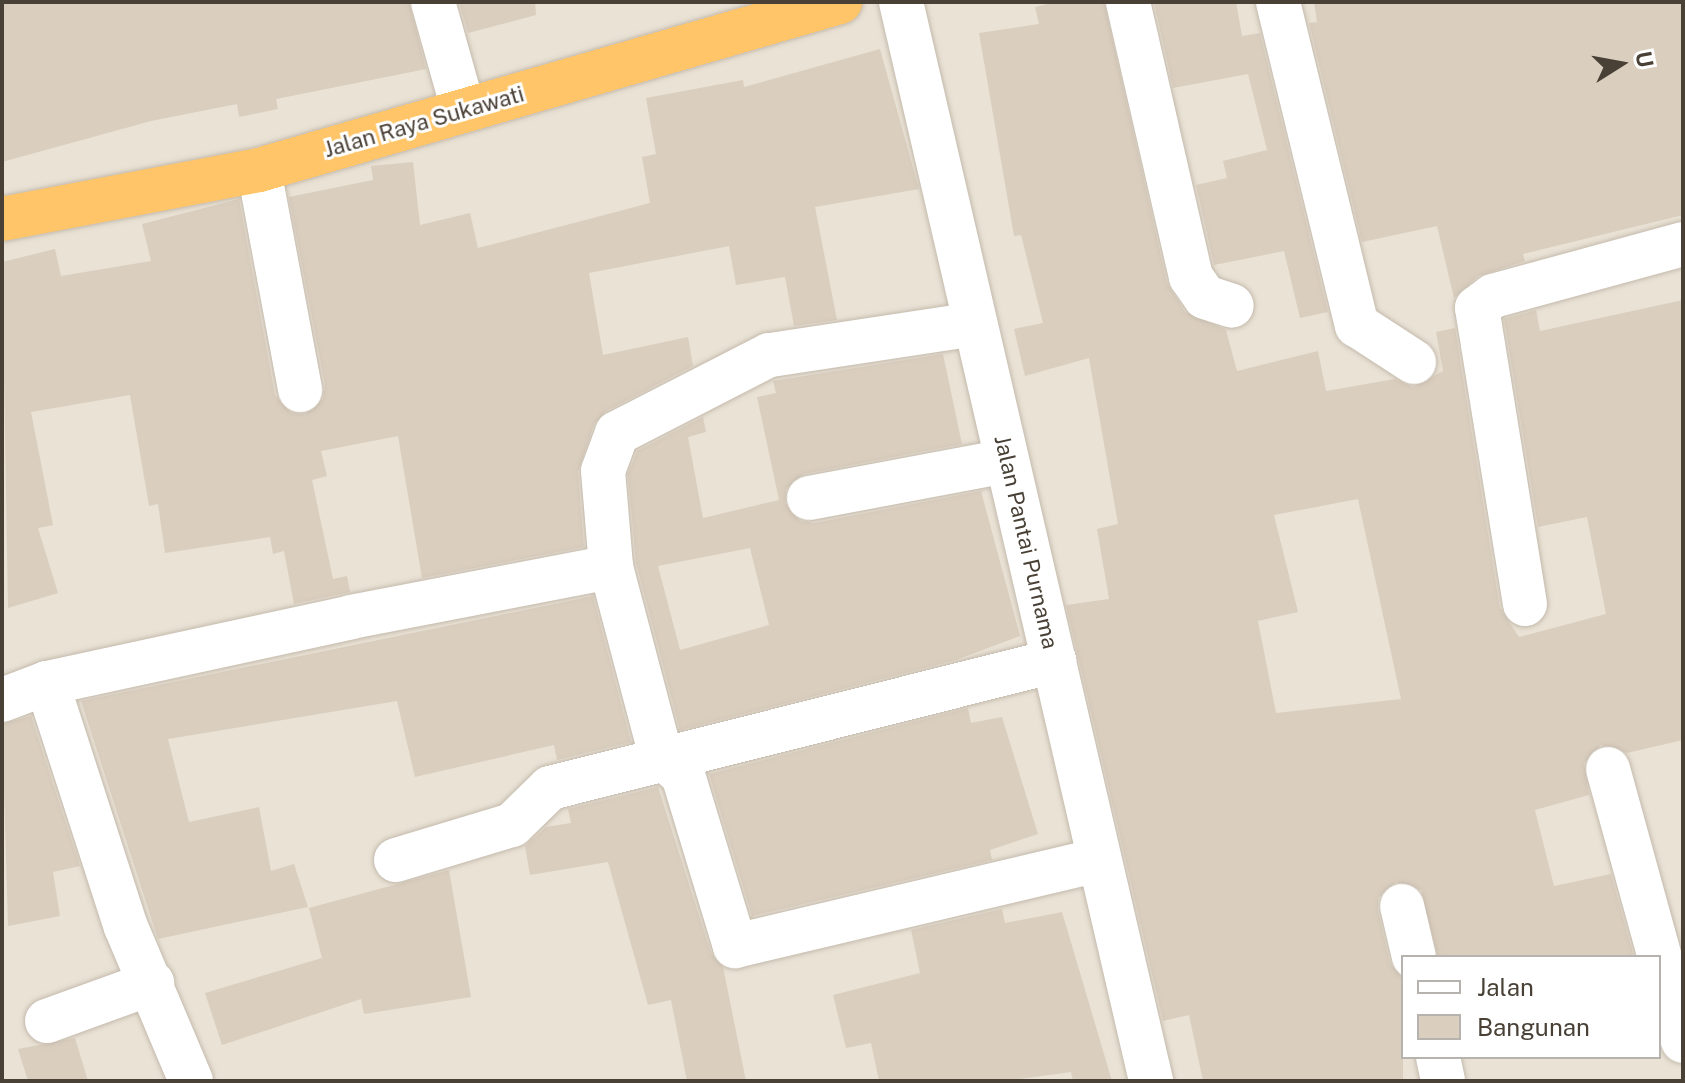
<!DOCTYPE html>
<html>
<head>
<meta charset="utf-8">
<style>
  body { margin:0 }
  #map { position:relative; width:1685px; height:1083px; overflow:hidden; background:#f5f0e7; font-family:"Public Sans",sans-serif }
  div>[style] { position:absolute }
  .residential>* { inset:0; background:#e9e2d5 }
  .building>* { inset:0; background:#dacebf }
  .roads { filter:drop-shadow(0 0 2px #c4baac) drop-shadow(0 0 2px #c4baac) }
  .minor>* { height:44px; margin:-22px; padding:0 22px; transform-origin:22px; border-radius:22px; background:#fff }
  .highway>* { height:44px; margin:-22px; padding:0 22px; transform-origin:22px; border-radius:22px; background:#ffc568 }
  span { translate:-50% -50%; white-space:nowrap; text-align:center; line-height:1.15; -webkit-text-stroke:6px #fff; paint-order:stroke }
  .street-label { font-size:22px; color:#494036 }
  .frame { position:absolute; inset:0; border:4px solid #494036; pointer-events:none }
  .legend { position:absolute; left:1401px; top:955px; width:260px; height:104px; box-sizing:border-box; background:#fff; border:2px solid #b6b3af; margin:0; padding:10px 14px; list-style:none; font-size:24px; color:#494036 }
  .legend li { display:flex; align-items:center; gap:16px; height:40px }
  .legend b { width:40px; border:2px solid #b6b3af }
  .north { position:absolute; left:1581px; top:24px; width:80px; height:80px; -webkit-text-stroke:6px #fff; paint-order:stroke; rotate:79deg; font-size:22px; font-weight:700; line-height:32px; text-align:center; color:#494036 }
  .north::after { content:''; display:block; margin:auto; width:28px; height:36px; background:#494036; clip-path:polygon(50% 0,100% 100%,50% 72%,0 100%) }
</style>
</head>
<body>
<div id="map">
  <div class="residential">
    <div style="clip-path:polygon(evenodd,2px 2px,1683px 2px,1683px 1081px,2px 1081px,2px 2px,1403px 957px,1659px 957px,1659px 1057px,1403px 1057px,1403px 957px)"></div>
  </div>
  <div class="building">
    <div style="clip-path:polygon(2px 2px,409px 2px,426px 69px,276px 99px,278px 109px,239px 117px,237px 104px,151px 121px,2px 162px)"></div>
    <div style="clip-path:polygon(459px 2px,535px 2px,536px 15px,468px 33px)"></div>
    <div style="clip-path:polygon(evenodd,1056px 2px,1104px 2px,1167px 283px,1185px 312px,1226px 330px,1237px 371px,1318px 351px,1326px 391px,1395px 379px,1413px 387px,1443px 371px,1436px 332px,1455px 328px,1500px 608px,1519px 637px,1606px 614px,1587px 517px,1538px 527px,1504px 319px,1536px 310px,1540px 331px,1683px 300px,1683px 740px,1627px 753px,1601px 745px,1584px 763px,1589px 795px,1535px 810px,1554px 886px,1611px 874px,1634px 957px,1438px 957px,1421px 890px,1396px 882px,1378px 898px,1378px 911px,1390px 963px,1403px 979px,1403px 1081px,1203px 1081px,1189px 1015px,1163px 1021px,1066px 605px,1109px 599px,1097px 529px,1118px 524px,1089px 358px,1025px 376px,1014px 329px,1043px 323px,1021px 235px,1014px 236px,979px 33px,1039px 24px,1035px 7px,1056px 2px,1358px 499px,1401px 699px,1276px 713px,1258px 621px,1298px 612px,1274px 515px,1358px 499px)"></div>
    <div style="clip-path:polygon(1154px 2px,1236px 2px,1242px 36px,1260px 33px,1328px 312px,1300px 318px,1284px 251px,1214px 265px,1196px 185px,1227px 178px,1223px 161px,1267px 150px,1248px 74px,1173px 88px)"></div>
    <div style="clip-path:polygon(1314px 2px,1683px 2px,1683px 215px,1523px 254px,1525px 261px,1478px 276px,1454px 298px,1437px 226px,1362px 242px,1309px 23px,1317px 22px)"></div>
    <div style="clip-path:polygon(880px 49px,919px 189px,815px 207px,837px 320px,794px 326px,785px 277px,736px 285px,729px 246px,589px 273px,603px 355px,688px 337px,693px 366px,606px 411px,594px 424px,578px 472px,584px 547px,422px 578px,398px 436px,321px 451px,327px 476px,312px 480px,333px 579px,347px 576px,350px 592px,294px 604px,284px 551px,273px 554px,270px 537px,165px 553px,158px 504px,149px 506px,130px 395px,31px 412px,53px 525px,38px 528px,58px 593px,8px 608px,2px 262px,55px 249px,61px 276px,151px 261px,142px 224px,239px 199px,275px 395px,291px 413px,305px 414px,323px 399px,325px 385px,289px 197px,373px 180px,371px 166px,413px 162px,420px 225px,470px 213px,478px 248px,650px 203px,642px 157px,656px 154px,646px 98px,743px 80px,744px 87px)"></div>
    <div style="clip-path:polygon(evenodd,943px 354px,962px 444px,804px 474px,786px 489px,785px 503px,800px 521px,814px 523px,981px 491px,1020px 636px,956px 660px,680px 730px,636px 563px,628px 474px,637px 451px,703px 417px,706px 432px,688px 437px,703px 518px,779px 500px,757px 397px,776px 393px,773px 381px,943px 354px,750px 548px,769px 625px,680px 650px,658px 566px,750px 548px)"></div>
    <div style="clip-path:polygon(593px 596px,631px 742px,557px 760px,554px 745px,415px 777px,397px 701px,168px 739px,189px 822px,259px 807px,271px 871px,294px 864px,308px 907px,158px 939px,81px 701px)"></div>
    <div style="clip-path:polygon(968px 708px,971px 723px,1002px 717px,1038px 834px,990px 850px,992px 860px,752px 916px,709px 774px)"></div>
    <div style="clip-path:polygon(31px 716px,80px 866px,53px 872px,60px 916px,8px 926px,2px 724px)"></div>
    <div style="clip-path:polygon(658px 787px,711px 953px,723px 967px,746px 1081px,687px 1081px,671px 1000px,648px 1005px,608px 862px,530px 875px,525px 846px,546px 827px,571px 823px,568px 809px)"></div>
    <div style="clip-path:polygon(449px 870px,471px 997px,364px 1014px,361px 999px,222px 1045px,205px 993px,322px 958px,309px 908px)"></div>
    <div style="clip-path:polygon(1002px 909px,1005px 923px,1062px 912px,1112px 1081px,1073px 1081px,1071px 1072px,1005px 1081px,879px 1081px,871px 1043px,846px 1048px,833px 995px,920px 973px,911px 930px)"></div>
    <div style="clip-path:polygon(75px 1038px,88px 1081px,28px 1081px,18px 1049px)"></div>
  </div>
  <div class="roads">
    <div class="minor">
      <div style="left:433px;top:2px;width:111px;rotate:74.3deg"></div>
      <div style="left:901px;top:2px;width:1108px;rotate:76.95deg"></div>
      <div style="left:1128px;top:2px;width:282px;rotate:77.1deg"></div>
      <div style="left:1191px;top:277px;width:24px;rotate:55deg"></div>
      <div style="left:1205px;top:297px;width:28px;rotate:18deg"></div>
      <div style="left:1278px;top:2px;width:333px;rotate:76.3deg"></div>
      <div style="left:1357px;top:325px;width:68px;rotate:33deg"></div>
      <div style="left:259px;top:170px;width:224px;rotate:79.4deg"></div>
      <div style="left:975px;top:324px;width:208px;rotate:171.4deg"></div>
      <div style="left:769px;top:355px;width:171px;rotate:152.8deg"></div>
      <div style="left:617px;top:433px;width:40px;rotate:110.2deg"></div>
      <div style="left:603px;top:471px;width:96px;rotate:85.2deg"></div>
      <div style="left:611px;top:567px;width:196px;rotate:75.2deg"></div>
      <div style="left:661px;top:756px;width:29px;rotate:41deg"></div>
      <div style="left:683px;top:775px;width:179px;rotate:73.1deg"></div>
      <div style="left:735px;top:946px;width:374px;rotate:-13.3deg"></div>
      <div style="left:809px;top:498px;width:201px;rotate:-10.6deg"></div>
      <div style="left:1525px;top:604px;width:300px;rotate:-99.2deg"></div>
      <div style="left:1477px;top:308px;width:20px;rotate:-37deg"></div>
      <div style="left:1493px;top:296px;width:197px;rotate:-15.3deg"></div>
      <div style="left:47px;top:683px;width:256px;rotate:72.1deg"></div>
      <div style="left:126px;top:927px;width:167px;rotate:67.1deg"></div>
      <div style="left:2px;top:700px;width:48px;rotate:-20.7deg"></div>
      <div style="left:47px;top:683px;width:311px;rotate:-12.2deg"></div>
      <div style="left:351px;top:617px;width:265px;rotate:-10.9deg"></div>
      <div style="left:1608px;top:769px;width:282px;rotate:74.6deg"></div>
      <div style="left:396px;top:860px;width:121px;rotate:-16.8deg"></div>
      <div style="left:512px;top:825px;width:53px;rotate:-44.2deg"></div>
      <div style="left:550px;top:788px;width:520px;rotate:-14.14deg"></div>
      <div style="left:1402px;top:906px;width:52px;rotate:76.8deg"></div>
      <div style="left:47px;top:1021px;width:112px;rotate:-19.9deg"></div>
      <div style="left:1438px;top:1057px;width:25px;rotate:78deg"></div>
    </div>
    <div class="highway">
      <div style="left:2px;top:219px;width:262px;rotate:-10.8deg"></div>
      <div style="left:259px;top:170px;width:605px;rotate:-16.13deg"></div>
    </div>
  </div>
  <div class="street-label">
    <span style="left:424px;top:122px;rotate:-16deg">Jalan Raya Sukawati</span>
    <span style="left:1026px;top:542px;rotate:77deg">Jalan Pantai Purnama</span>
  </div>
  <div class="frame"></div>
  <ul class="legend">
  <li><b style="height:10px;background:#fff"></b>Jalan</li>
  <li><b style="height:22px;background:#dacebf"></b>Bangunan</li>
  </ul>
  <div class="north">U</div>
</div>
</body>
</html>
